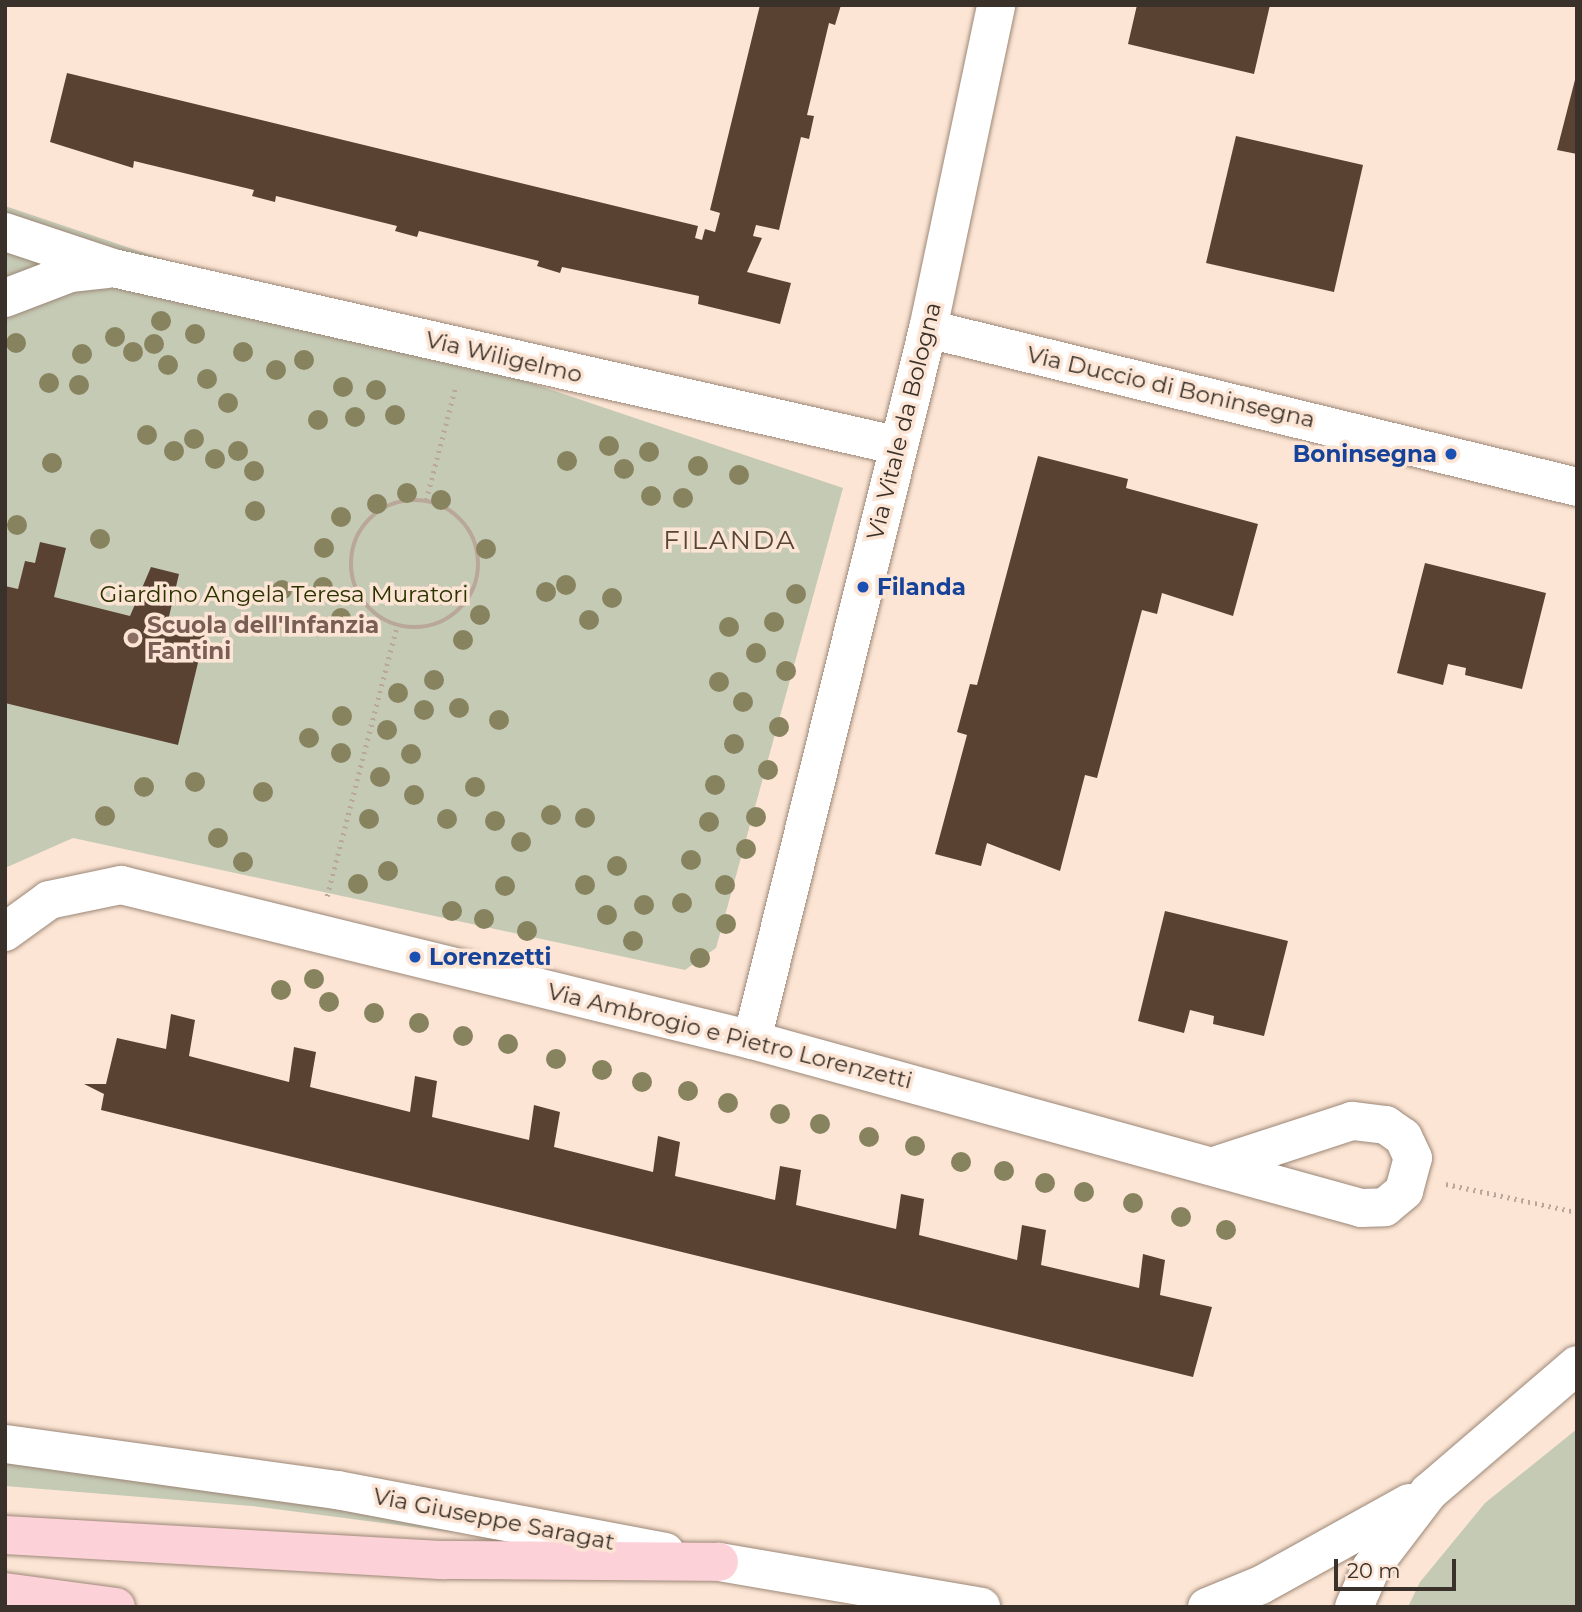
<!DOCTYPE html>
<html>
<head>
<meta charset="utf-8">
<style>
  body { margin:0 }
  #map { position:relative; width:1582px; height:1612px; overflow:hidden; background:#fce5d4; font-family:Montserrat,sans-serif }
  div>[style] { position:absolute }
  .green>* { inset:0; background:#c5cab5 }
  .building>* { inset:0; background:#594231 }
  .path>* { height:4.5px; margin-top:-2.25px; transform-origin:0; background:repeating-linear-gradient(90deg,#b9a79a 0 2px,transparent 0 7px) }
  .path>.ring { margin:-2.25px; padding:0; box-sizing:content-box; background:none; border:4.5px solid #b9a79a; border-radius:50% }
  .roads { filter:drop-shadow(0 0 2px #9c8777) drop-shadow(0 0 2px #9c8777) }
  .minor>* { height:38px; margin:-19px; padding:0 19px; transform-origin:19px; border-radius:19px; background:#fff }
  .tertiary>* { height:38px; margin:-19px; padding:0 19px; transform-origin:19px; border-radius:19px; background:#fff }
  .secondary>* { height:38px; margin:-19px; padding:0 19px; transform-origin:19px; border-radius:19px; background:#fff }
  .trunk>* { height:38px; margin:-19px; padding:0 19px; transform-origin:19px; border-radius:19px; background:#fcd2d8 }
  .trees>* { width:20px; height:20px; margin:-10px; border-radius:50%; background:#88835f }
  .dots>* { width:19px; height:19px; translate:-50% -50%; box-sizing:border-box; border:4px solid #fce5d4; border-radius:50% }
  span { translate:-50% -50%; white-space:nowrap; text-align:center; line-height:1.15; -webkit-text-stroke:7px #fce5d4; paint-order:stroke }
  .street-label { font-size:23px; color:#39312a }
  .transit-label { font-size:23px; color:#164399; font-weight:700 }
  .right { translate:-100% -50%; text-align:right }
  .left { translate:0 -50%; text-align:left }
  .park-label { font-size:23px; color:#2a3200 }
  .education-label { font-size:23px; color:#785e54; font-weight:700 }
  .quarter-label { font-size:26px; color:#564435; letter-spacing:2px }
  .frame { position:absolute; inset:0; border:7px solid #39312a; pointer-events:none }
  .scale { position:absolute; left:1334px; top:1559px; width:122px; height:32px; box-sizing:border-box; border:4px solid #39312a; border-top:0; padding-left:9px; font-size:21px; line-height:24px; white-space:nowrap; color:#39312a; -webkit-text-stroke:5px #fce5d4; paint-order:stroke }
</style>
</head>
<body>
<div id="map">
  <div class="green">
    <div style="clip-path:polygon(5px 206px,843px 488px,716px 948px,685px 970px,73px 838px,5px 868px)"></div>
    <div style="clip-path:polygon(1577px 1429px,1577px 1607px,1408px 1607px,1420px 1582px,1485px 1503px)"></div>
    <div style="clip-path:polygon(5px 1459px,477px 1529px,475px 1535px,252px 1506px,5px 1486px)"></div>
  </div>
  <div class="building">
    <div style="clip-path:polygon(760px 5px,841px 5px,835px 25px,829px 23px,807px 115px,814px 116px,809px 139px,801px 137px,779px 230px,756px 225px,753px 236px,762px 238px,747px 272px,791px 283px,780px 324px,698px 304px,699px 296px,562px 267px,560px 273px,537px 266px,539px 261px,419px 231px,417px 237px,395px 231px,397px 226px,276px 196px,275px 202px,252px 196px,254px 190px,134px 161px,133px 168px,50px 142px,67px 73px,698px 226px,695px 238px,702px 240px,705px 229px,715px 232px,720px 213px,710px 210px)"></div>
    <div style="clip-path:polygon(1137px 5px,1270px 5px,1254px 74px,1128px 44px)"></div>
    <div style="clip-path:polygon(1577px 72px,1577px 154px,1557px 150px)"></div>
    <div style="clip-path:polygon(1236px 136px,1363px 165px,1334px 292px,1206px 263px)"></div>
    <div style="clip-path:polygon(1038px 456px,1128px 479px,1126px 488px,1258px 524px,1233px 616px,1162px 593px,1157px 614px,1142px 610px,1097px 778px,1085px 775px,1060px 871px,987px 843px,981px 866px,935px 854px,967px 735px,957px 732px,970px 684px,977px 685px)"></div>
    <div style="clip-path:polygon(40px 542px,66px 548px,54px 597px,130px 616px,151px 567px,179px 574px,167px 625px,205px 634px,178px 745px,5px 703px,5px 586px,18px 589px,25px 561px,35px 563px)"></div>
    <div style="clip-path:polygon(1425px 563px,1546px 593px,1522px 689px,1465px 675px,1466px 668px,1448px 664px,1443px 685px,1397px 673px)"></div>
    <div style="clip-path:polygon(1165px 911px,1288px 941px,1264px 1036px,1213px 1024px,1214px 1016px,1190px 1010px,1184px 1033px,1138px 1021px)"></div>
    <div style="clip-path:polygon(171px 1014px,195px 1020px,189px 1056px,289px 1082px,294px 1047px,316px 1052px,310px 1087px,410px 1112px,415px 1076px,437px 1081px,432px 1117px,529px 1140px,534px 1105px,560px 1112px,554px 1147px,653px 1172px,658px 1136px,680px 1142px,675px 1176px,775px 1200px,780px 1166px,801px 1170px,796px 1205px,896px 1229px,901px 1194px,924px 1199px,919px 1235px,1017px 1260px,1022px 1225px,1046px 1230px,1041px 1265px,1139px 1288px,1143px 1254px,1165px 1260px,1160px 1295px,1212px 1307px,1193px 1377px,101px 1110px,104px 1094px,84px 1084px,106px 1084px,117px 1038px,166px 1049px)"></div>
  </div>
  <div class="path">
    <div class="ring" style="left:351px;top:500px;width:123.5px;height:123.5px"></div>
    <div style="left:426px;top:500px;width:119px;rotate:-75.4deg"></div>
    <div style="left:327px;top:896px;width:279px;rotate:-75.5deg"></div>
    <div style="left:1446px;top:1184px;width:134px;rotate:12.1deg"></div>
  </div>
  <div class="roads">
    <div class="minor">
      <div style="left:5px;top:232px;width:114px;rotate:18.4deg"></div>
      <div style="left:113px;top:268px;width:802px;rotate:12.75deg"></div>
      <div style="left:5px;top:298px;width:70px;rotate:-21deg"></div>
      <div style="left:70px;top:273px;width:37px;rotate:-6deg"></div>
      <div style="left:928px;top:329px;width:668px;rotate:13.68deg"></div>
      <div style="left:5px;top:932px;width:54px;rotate:-36deg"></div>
      <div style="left:49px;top:900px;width:74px;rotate:-11.8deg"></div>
      <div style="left:121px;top:885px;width:650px;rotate:13.8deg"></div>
      <div style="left:752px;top:1040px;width:632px;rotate:15.42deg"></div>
      <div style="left:1361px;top:1208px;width:24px;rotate:-2deg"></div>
      <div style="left:1385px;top:1207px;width:25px;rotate:-40deg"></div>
      <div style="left:1404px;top:1191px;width:34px;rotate:-75deg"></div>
      <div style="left:1413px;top:1158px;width:23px;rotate:-115deg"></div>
      <div style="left:1403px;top:1137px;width:21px;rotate:-145deg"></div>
      <div style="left:1386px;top:1125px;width:34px;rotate:-173deg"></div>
      <div style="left:1352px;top:1121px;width:142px;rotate:161.9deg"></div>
      <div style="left:752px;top:1040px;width:732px;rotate:-76.1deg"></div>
      <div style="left:928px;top:329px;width:331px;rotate:-78.1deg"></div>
    </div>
    <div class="tertiary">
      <div style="left:5px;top:1444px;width:335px;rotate:7.9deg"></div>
      <div style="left:337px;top:1490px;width:334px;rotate:10.7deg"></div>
    </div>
    <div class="secondary">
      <div style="left:719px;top:1562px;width:266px;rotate:9.7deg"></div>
      <div style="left:1207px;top:1607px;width:58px;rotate:-22.2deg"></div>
      <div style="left:1261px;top:1585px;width:169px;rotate:-29deg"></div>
      <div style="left:1354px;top:1607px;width:43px;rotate:-66.4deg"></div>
      <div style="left:1371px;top:1568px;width:96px;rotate:-52.7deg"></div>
      <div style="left:1429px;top:1492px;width:195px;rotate:-40.6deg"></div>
    </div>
    <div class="trunk">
      <div style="left:5px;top:1535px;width:440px;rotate:3.3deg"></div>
      <div style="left:444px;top:1560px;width:275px;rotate:0.4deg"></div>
      <div style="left:5px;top:1592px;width:112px;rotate:7.7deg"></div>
    </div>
  </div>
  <div class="trees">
    <div style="left:161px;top:321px"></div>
    <div style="left:195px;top:334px"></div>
    <div style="left:115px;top:337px"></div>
    <div style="left:16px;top:343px"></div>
    <div style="left:154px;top:344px"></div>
    <div style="left:133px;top:352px"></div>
    <div style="left:243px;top:352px"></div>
    <div style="left:82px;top:354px"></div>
    <div style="left:304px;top:360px"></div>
    <div style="left:168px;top:365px"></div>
    <div style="left:276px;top:370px"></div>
    <div style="left:207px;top:379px"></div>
    <div style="left:49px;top:383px"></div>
    <div style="left:79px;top:385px"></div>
    <div style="left:343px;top:387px"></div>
    <div style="left:376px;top:390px"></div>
    <div style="left:228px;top:403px"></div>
    <div style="left:395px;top:415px"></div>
    <div style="left:355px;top:417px"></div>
    <div style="left:318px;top:420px"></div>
    <div style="left:147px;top:435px"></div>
    <div style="left:194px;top:439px"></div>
    <div style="left:609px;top:446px"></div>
    <div style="left:174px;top:451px"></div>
    <div style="left:238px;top:451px"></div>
    <div style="left:649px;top:452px"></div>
    <div style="left:215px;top:459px"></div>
    <div style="left:567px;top:461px"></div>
    <div style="left:52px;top:463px"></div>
    <div style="left:698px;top:466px"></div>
    <div style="left:624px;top:469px"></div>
    <div style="left:254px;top:471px"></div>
    <div style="left:739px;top:475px"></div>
    <div style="left:407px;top:493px"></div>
    <div style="left:651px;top:496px"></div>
    <div style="left:683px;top:498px"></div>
    <div style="left:441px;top:500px"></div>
    <div style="left:377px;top:504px"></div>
    <div style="left:255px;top:511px"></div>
    <div style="left:341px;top:517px"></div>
    <div style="left:17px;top:525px"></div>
    <div style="left:100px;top:539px"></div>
    <div style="left:324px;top:548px"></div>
    <div style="left:486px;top:549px"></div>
    <div style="left:566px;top:585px"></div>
    <div style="left:323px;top:587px"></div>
    <div style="left:282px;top:590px"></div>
    <div style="left:546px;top:592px"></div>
    <div style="left:796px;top:594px"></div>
    <div style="left:612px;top:598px"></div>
    <div style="left:480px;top:615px"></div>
    <div style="left:341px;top:618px"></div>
    <div style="left:589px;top:620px"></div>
    <div style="left:774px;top:622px"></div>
    <div style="left:729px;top:627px"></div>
    <div style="left:463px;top:640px"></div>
    <div style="left:756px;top:653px"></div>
    <div style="left:786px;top:671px"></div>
    <div style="left:434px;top:680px"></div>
    <div style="left:719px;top:682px"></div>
    <div style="left:398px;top:693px"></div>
    <div style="left:743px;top:702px"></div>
    <div style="left:459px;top:708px"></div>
    <div style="left:424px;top:710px"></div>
    <div style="left:342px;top:716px"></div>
    <div style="left:499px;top:720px"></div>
    <div style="left:779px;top:727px"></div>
    <div style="left:387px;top:730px"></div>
    <div style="left:309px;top:738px"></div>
    <div style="left:734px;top:744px"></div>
    <div style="left:341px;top:753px"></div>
    <div style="left:411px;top:754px"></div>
    <div style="left:768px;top:770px"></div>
    <div style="left:380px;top:777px"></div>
    <div style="left:195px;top:782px"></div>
    <div style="left:715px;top:785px"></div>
    <div style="left:144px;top:787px"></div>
    <div style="left:475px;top:787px"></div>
    <div style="left:263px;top:792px"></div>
    <div style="left:414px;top:795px"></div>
    <div style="left:551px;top:815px"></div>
    <div style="left:105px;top:816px"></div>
    <div style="left:756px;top:817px"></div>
    <div style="left:585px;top:818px"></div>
    <div style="left:369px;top:819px"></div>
    <div style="left:447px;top:819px"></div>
    <div style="left:495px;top:821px"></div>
    <div style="left:709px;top:822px"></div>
    <div style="left:218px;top:838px"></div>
    <div style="left:521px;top:842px"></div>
    <div style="left:746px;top:849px"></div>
    <div style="left:691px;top:860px"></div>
    <div style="left:243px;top:862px"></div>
    <div style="left:617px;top:866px"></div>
    <div style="left:388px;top:871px"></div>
    <div style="left:358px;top:884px"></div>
    <div style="left:585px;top:885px"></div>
    <div style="left:725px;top:885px"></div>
    <div style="left:505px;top:886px"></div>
    <div style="left:682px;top:903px"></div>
    <div style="left:644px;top:905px"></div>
    <div style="left:452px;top:911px"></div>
    <div style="left:607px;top:915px"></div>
    <div style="left:484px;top:919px"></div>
    <div style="left:726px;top:924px"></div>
    <div style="left:527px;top:931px"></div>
    <div style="left:633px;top:941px"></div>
    <div style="left:700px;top:958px"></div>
    <div style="left:314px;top:979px"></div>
    <div style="left:281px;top:990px"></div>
    <div style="left:329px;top:1002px"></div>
    <div style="left:374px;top:1013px"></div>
    <div style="left:419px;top:1023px"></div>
    <div style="left:463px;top:1036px"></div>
    <div style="left:508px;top:1044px"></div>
    <div style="left:556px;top:1059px"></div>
    <div style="left:602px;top:1070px"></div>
    <div style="left:642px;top:1082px"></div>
    <div style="left:688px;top:1091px"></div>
    <div style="left:728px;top:1103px"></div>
    <div style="left:780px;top:1114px"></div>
    <div style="left:820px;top:1124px"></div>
    <div style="left:869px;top:1137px"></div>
    <div style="left:915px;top:1146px"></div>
    <div style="left:961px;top:1162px"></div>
    <div style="left:1004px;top:1171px"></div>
    <div style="left:1045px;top:1183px"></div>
    <div style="left:1084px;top:1192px"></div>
    <div style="left:1133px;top:1203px"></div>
    <div style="left:1181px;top:1217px"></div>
    <div style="left:1226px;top:1230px"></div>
  </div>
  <div class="dots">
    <div style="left:1451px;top:454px;background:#1a4fb4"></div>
    <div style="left:863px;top:587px;background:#1a4fb4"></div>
    <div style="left:133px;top:638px;background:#8d6e63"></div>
    <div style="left:415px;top:957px;background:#1a4fb4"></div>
  </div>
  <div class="street-label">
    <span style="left:504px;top:357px;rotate:13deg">Via Wiligelmo</span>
    <span style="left:1171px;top:387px;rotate:13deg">Via Duccio di Boninsegna</span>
    <span style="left:904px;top:421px;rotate:-76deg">Via Vitale da Bologna</span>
    <span style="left:730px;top:1036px;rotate:14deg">Via Ambrogio e Pietro Lorenzetti</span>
    <span style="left:494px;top:1519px;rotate:11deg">Via Giuseppe Saragat</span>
  </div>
  <div class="transit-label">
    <span class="right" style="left:1437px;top:454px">Boninsegna</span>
    <span class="left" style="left:877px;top:587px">Filanda</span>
    <span class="left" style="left:429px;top:957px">Lorenzetti</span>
  </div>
  <div class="park-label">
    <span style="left:284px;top:594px">Giardino Angela Teresa Muratori</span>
  </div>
  <div class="education-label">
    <span class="left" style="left:147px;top:638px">Scuola dell'Infanzia<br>Fantini</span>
  </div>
  <div class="quarter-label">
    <span style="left:730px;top:541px">FILANDA</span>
  </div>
  <div class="frame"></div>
  <div class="scale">20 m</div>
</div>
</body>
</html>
